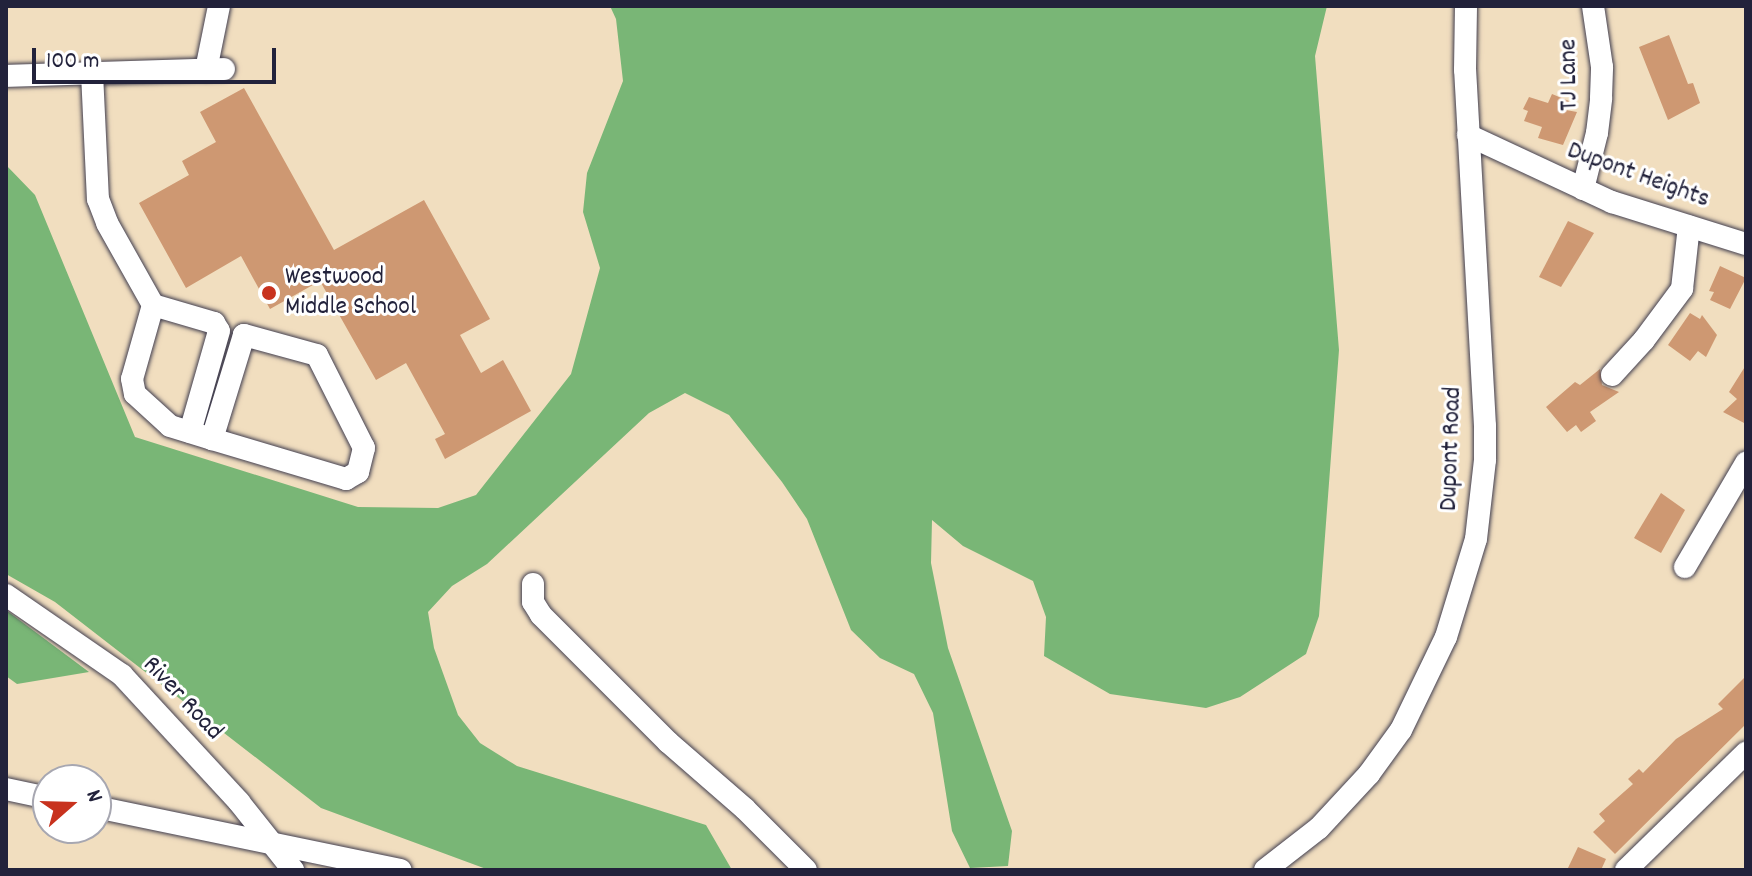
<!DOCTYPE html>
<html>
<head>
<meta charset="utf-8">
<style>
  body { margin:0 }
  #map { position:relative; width:1752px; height:876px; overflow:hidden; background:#f1debf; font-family:Dekko,sans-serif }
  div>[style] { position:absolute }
  .forest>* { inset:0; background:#79b676 }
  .building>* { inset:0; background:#ce9872 }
  .roads { filter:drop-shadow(0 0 2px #413e4f) drop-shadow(0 0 2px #413e4f) }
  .minor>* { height:22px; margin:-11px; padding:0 11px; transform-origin:11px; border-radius:11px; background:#fff }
  .dots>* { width:22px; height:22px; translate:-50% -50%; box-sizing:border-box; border:4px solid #fff; border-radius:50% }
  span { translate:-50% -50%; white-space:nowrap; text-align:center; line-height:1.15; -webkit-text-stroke:6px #fff; paint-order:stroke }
  .street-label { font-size:26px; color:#22223b }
  .poi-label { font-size:26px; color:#22223b }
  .left { translate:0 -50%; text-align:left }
  .frame { position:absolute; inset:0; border:8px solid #22223b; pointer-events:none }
  .north { position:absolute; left:32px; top:764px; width:80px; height:80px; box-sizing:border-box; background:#fff; border:2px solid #a7a7b1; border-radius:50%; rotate:70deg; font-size:22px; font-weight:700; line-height:32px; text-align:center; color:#22223b }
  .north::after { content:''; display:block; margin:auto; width:28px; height:36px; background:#c8321e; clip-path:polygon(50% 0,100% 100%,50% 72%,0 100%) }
  .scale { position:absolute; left:32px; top:48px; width:244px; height:36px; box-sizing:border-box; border:4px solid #22223b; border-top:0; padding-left:10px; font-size:24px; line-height:28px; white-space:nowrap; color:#22223b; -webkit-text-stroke:6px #fff; paint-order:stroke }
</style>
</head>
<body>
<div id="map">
  <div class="forest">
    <div style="clip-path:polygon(610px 6px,1327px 6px,1315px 56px,1339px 350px,1319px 616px,1306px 654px,1240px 697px,1206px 708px,1110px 694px,1044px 656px,1046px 617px,1033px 581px,963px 546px,932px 520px,931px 563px,948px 648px,1012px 831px,1008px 866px,970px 868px,952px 831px,933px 713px,914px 674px,880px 658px,851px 630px,807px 519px,782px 482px,729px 415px,685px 393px,649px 413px,487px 564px,452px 586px,428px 612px,434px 648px,458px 715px,480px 743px,517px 766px,706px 825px,732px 870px,489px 870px,321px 808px,55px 602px,6px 574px,6px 165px,35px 195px,135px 437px,358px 507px,438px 508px,476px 495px,571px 374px,600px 268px,583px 212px,587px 173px,623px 81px,616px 19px)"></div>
    <div style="clip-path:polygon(6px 610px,89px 672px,17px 684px,6px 676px)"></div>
  </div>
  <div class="building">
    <div style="clip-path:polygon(1669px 35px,1688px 84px,1693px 83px,1700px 103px,1668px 120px,1639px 47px)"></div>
    <div style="clip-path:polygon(244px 88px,334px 250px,424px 200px,490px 319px,460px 335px,481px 373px,503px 360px,531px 411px,445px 459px,435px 439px,445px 434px,406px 363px,376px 380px,320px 281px,270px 309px,241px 256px,186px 288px,139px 203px,189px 175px,182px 161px,216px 142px,200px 112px)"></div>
    <div style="clip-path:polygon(1552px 94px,1569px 101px,1566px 110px,1577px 112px,1563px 145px,1538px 138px,1542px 127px,1524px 121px,1528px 111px,1523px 109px,1529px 97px,1548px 103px)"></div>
    <div style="clip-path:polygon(1568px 221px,1594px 233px,1561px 287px,1539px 277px)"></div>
    <div style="clip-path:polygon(1720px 266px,1746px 278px,1730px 309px,1710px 300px,1714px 292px,1709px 291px)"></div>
    <div style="clip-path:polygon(1690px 313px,1700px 319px,1702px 315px,1717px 335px,1706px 357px,1698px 351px,1690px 361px,1668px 345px)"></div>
    <div style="clip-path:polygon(1746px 365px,1746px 424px,1723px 412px,1737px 399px,1729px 392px)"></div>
    <div style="clip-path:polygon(1600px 369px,1602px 385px,1619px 392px,1590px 412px,1596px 421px,1581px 432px,1576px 425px,1567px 432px,1546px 407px,1575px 382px,1580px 385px)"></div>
    <div style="clip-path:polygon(1661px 493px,1685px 510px,1661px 553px,1634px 538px)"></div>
    <div style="clip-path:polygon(1746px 676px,1746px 724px,1615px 854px,1593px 832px,1605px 821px,1599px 814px,1633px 784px,1628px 779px,1639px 769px,1643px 773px,1676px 739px,1723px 709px,1718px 704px)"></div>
    <div style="clip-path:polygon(1578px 847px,1606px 859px,1601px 870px,1567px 870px)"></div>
  </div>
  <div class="roads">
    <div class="minor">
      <div style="left:206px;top:70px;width:65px;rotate:-78.5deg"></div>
      <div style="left:92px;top:73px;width:126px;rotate:87.3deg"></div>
      <div style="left:98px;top:199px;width:26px;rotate:69deg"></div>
      <div style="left:107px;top:223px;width:94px;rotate:60.7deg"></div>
      <div style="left:153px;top:305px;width:77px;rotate:105.8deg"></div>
      <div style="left:132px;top:379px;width:15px;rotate:79deg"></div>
      <div style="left:135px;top:394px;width:47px;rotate:42.4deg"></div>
      <div style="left:170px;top:426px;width:44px;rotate:17.2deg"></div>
      <div style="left:212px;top:439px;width:140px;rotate:16.6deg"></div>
      <div style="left:346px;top:479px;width:14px;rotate:-30deg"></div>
      <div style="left:358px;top:472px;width:25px;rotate:-76deg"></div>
      <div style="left:364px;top:448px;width:104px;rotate:-116.8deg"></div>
      <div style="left:317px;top:355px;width:76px;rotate:-164.7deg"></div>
      <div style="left:244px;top:335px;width:109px;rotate:107.1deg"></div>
      <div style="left:6px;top:76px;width:218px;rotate:-1.8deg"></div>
      <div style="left:1468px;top:135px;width:159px;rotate:25deg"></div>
      <div style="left:1612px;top:202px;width:140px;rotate:17.4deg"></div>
      <div style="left:1583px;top:189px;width:58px;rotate:-76deg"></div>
      <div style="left:1597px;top:133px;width:35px;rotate:-83deg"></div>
      <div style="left:1601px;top:98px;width:31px;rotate:-88deg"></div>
      <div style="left:1602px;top:67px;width:62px;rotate:-98.4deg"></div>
      <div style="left:153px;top:305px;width:64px;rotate:16.4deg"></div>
      <div style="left:214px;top:323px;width:9px;rotate:58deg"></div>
      <div style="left:219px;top:331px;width:105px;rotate:106deg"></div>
      <div style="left:1612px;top:375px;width:47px;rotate:-47.6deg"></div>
      <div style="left:1644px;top:340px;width:64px;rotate:-53.3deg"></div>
      <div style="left:1682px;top:289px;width:63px;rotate:-83.7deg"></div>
      <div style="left:1685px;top:567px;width:121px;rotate:-59.6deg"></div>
      <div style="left:533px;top:584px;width:18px;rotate:90deg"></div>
      <div style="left:533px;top:602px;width:15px;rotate:58deg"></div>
      <div style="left:541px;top:615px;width:180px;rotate:45deg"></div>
      <div style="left:668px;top:742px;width:102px;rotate:41deg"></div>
      <div style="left:745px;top:809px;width:86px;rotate:45deg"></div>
      <div style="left:6px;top:595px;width:141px;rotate:34.6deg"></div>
      <div style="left:122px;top:675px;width:173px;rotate:47.3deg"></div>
      <div style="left:239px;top:802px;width:87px;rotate:51.5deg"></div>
      <div style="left:6px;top:789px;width:43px;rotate:12.1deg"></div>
      <div style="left:96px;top:807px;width:311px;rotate:11.7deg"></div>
      <div style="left:1265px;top:870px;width:68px;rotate:-37.9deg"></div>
      <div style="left:1319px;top:828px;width:74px;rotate:-47.2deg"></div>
      <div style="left:1369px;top:774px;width:54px;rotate:-54deg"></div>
      <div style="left:1401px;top:730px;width:103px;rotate:-64.2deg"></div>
      <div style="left:1446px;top:637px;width:102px;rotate:-73deg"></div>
      <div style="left:1476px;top:539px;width:80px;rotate:-83.5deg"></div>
      <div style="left:1485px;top:460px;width:34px;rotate:-90deg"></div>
      <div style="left:1485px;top:426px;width:357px;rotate:-93.2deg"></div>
      <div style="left:1465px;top:70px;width:64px;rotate:-89.1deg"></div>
      <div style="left:1626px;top:870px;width:168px;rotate:-44.3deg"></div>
    </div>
  </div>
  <div class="dots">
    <div style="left:269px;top:293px;background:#c8321e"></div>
  </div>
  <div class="street-label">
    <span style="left:1570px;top:75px;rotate:-91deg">TJ Lane</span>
    <span style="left:1638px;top:176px;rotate:20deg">Dupont Heights</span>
    <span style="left:1452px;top:449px;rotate:-88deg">Dupont Road</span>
    <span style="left:182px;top:699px;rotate:47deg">River Road</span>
  </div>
  <div class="poi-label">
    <span class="left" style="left:285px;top:293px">Westwood<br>Middle School</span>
  </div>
  <div class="frame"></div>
  <div class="north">N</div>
  <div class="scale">100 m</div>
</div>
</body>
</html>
